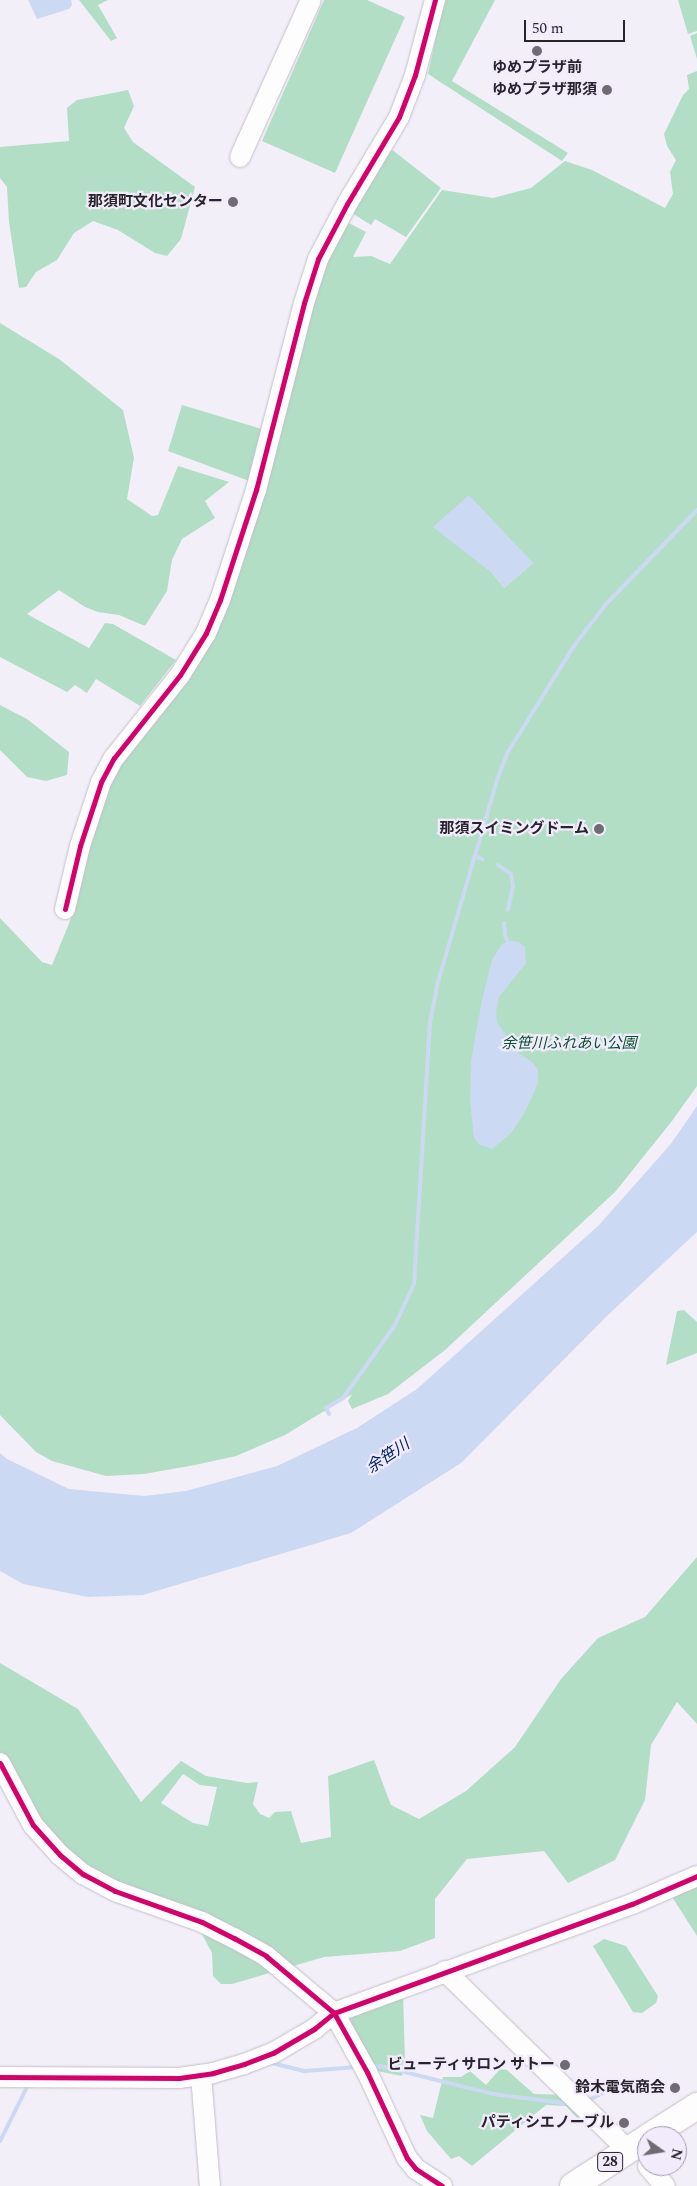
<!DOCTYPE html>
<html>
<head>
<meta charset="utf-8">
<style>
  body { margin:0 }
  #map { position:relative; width:697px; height:2186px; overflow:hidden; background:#f3eff8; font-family:Spectral,"Noto Sans JP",serif }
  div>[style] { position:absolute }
  .green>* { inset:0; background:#b2dec5 }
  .water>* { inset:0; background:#ccd9f3 }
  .stream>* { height:4px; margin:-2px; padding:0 2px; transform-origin:2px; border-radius:2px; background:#ccd9f3 }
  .roads { filter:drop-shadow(0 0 1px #c3bfc7) drop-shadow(0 0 1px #c3bfc7) }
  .minor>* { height:20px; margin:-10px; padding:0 10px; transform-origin:10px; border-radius:10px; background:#fdfdfe }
  .major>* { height:26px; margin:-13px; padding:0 13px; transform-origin:13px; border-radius:13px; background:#fdfdfe }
  .cycleway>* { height:5px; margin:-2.5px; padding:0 2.5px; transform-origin:2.5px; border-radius:2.5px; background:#d6006c }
  .dots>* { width:14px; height:14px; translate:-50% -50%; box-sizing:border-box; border:2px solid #f2ebfc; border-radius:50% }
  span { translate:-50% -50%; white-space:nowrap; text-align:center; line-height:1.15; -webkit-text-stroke:4.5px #f2ebfc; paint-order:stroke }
  .shield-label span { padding:1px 4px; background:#f2ebfc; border:1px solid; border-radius:4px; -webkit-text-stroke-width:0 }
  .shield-label { font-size:14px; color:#28242c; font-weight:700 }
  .poi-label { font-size:15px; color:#28242c; font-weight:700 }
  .right { translate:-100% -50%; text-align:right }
  .park-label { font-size:15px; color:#07542e; font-style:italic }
  .water-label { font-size:16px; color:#00276a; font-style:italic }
  .north { position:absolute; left:637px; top:2126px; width:50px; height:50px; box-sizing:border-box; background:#f2ebfc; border:1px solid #a19ba9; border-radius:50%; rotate:103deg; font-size:14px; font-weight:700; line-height:20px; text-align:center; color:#28242c }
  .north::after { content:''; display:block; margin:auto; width:18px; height:22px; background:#6f6b73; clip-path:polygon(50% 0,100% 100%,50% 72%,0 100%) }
  .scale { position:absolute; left:524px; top:20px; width:101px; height:22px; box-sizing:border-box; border:2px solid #28242c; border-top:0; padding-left:6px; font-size:15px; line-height:18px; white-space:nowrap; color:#28242c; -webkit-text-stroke:4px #f2ebfc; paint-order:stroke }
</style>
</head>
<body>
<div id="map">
  <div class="green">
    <div style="clip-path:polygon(79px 0,108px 0,98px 5px,117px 38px,111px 41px)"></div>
    <div style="clip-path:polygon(324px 0,367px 0,405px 17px,335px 173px,262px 141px)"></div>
    <div style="clip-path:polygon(446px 0,495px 0,452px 81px,568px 153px,562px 161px,428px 74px,443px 5px)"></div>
    <div style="clip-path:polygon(678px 0,697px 0,697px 31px,688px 34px)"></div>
    <div style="clip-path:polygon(697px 33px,697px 59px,690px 36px)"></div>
    <div style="clip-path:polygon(evenodd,697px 71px,697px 1086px,672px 1121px,615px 1192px,445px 1350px,388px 1394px,352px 1409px,348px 1401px,352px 1394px,285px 1435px,236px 1456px,195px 1465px,144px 1474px,106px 1476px,52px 1461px,36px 1452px,0 1415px,0 918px,42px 962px,52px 965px,74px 911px,84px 862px,106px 793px,125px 756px,195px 666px,323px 267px,347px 222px,366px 232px,353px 257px,371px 256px,390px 264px,442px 190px,493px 198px,531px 188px,565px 161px,592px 170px,665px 208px,673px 194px,670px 172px,676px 160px,667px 146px,664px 134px,683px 95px,689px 89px,687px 75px,697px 71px,533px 563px,504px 588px,492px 573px,533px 563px)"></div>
    <div style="clip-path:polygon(128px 90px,134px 106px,124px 128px,133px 142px,195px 187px,181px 239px,167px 256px,155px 253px,118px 230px,93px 221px,74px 233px,57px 260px,36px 272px,26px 287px,19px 288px,9px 222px,7px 187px,0 178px,0 147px,69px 141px,67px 108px,77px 100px)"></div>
    <div style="clip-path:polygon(391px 149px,441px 188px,406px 237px,375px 219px,371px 225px,352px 213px)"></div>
    <div style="clip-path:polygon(0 323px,59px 359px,123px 410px,134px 458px,127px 499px,152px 516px,158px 515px,178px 466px,229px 482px,205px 501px,215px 518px,182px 539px,172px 560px,167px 591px,145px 626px,119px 615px,98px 612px,85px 607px,59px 590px,27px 614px,89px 648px,105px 623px,113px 624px,176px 660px,140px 706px,96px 679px,87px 693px,75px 685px,67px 692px,0 657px)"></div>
    <div style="clip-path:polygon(182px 405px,265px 430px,252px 482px,168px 451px)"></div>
    <div style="clip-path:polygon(0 705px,27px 719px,69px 752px,67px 775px,46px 781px,27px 777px,0 750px)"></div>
    <div style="clip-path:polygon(684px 1310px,697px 1322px,697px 1353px,666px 1365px,677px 1311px)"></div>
    <div style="clip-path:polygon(evenodd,697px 1557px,697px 1724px,677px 1702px,651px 1745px,645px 1800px,615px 1860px,568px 1883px,544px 1851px,467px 1859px,435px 1899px,435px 1938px,400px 1951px,324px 1957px,232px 1984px,221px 1984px,213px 1976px,212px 1953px,196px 1923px,107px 1882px,54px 1842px,0 1755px,0 1663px,78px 1709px,141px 1802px,181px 1761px,206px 1776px,247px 1783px,258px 1782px,253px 1804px,260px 1814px,269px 1818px,275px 1812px,291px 1811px,301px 1843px,331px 1837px,328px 1776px,374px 1760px,391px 1805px,419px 1819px,466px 1791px,515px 1747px,561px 1679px,598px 1638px,645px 1617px,697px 1557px,183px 1774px,200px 1785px,217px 1787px,208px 1826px,193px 1823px,161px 1803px,183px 1774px)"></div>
    <div style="clip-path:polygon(697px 1880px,697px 1936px,669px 1892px)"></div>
    <div style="clip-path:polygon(604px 1939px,626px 1946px,658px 1996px,656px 2003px,642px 2013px,633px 2012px,593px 1946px)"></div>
    <div style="clip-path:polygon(403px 1991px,405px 2062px,402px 2076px,377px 2071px,343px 2014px)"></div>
    <div style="clip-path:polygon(500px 2069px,507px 2070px,534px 2094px,570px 2095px,582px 2116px,577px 2118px,566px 2106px,546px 2105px,472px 2166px,459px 2156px,451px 2159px,427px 2131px,420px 2115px,433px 2118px,443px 2077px,461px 2077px,470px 2071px,486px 2085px)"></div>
  </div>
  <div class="water">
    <div style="clip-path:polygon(28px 0,71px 0,72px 5px,69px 9px,37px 19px)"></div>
    <div style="clip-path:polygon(469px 495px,533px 563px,504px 588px,492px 573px,433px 527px)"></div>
    <div style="clip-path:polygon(512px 941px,519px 942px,525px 947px,526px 963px,499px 997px,496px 1012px,497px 1022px,517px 1052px,532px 1062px,538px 1070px,538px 1083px,524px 1114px,511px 1133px,492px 1149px,480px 1145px,474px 1138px,470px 1102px,471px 1061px,482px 1000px,492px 960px,502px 944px)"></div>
    <div style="clip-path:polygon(697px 1106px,697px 1232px,609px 1314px,461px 1463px,351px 1533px,143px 1595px,88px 1597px,23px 1584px,0 1571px,0 1453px,7px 1459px,69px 1489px,144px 1496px,186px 1491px,277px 1466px,357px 1428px,417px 1389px,599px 1225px,670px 1145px)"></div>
  </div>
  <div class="stream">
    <div style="left:475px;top:856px;width:8px;rotate:23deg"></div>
    <div style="left:498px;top:865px;width:16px;rotate:35deg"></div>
    <div style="left:511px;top:874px;width:12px;rotate:81deg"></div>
    <div style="left:513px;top:886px;width:24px;rotate:102deg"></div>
    <div style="left:504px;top:923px;width:12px;rotate:85deg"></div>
    <div style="left:505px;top:935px;width:8px;rotate:67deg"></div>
    <div style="left:329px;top:1414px;width:7px;rotate:-117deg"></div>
    <div style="left:326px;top:1408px;width:20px;rotate:-30deg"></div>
    <div style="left:343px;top:1398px;width:90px;rotate:-54.5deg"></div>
    <div style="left:395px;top:1325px;width:45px;rotate:-65.1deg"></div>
    <div style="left:414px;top:1284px;width:262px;rotate:-86.5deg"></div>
    <div style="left:430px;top:1022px;width:41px;rotate:-78.7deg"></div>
    <div style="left:438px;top:982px;width:210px;rotate:-73.7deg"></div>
    <div style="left:497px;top:780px;width:30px;rotate:-69deg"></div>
    <div style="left:508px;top:752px;width:125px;rotate:-58.1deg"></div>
    <div style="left:574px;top:646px;width:53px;rotate:-52.7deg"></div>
    <div style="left:606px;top:604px;width:131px;rotate:-45.9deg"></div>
    <div style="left:272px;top:2063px;width:34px;rotate:14deg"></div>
    <div style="left:305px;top:2071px;width:52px;rotate:-4.4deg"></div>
    <div style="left:372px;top:2067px;width:8px;rotate:-7deg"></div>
    <div style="left:380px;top:2066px;width:116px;rotate:13.9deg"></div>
    <div style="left:493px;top:2094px;width:79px;rotate:7.3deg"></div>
    <div style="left:589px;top:2100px;width:18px;rotate:-27deg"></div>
    <div style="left:0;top:2141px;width:65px;rotate:-63.4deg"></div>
  </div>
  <div class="roads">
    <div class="minor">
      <div style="left:240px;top:157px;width:172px;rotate:-65.7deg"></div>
      <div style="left:65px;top:909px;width:65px;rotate:-76.6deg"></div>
      <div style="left:80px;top:846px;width:67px;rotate:-71.8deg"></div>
      <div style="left:101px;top:782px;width:27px;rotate:-62deg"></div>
      <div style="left:114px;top:758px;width:106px;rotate:-51.5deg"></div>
      <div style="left:180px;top:675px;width:49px;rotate:-58.2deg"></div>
      <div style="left:206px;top:633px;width:36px;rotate:-67deg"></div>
      <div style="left:220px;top:600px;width:116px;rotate:-71.9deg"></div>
      <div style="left:256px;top:490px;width:193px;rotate:-75.6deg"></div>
      <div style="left:304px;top:303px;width:46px;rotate:-72.3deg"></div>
      <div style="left:318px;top:259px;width:62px;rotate:-62.2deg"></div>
      <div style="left:347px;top:204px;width:101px;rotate:-59.1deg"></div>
      <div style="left:399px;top:117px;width:45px;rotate:-69.1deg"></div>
      <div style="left:415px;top:75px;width:78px;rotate:-75.1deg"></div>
      <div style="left:0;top:1763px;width:70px;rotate:62deg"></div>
      <div style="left:33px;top:1825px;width:40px;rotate:48deg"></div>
      <div style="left:60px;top:1855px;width:30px;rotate:40deg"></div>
      <div style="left:83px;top:1874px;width:36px;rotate:28deg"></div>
      <div style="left:115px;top:1891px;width:92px;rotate:19.6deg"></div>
      <div style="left:202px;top:1922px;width:36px;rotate:27deg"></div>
      <div style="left:234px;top:1938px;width:37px;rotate:29deg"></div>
      <div style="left:266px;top:1956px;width:89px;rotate:40deg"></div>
      <div style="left:334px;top:2013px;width:68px;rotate:60.8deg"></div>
      <div style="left:367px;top:2072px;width:95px;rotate:65.1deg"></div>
      <div style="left:407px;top:2158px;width:14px;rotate:51deg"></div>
      <div style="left:416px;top:2169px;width:31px;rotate:33deg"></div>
      <div style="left:445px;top:1971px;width:256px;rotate:44.4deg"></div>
      <div style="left:201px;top:2075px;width:111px;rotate:85.4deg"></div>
      <div style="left:0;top:2077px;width:179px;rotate:0.3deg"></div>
      <div style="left:179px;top:2078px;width:34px;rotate:-8deg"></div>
      <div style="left:213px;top:2073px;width:32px;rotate:-16deg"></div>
      <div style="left:244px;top:2064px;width:31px;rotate:-21deg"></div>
      <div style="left:273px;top:2053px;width:48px;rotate:-30.3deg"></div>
      <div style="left:314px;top:2029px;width:26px;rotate:-39deg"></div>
      <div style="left:334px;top:2013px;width:317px;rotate:-20.1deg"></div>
      <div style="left:632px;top:1904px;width:71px;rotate:-23.3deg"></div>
      <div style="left:648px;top:2166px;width:26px;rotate:50deg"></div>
    </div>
    <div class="major">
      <div style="left:650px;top:2136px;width:56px;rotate:-32.6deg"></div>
      <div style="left:573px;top:2186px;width:88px;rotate:-33deg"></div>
    </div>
  </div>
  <div class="cycleway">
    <div style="left:65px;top:909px;width:65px;rotate:-76.6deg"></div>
    <div style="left:80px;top:846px;width:67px;rotate:-71.8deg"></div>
    <div style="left:101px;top:782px;width:27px;rotate:-62deg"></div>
    <div style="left:114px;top:758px;width:106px;rotate:-51.5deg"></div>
    <div style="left:180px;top:675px;width:49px;rotate:-58.2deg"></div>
    <div style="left:206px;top:633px;width:36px;rotate:-67deg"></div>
    <div style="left:220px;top:600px;width:116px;rotate:-71.9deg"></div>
    <div style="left:256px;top:490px;width:193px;rotate:-75.6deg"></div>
    <div style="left:304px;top:303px;width:46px;rotate:-72.3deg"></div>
    <div style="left:318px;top:259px;width:62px;rotate:-62.2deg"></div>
    <div style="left:347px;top:204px;width:101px;rotate:-59.1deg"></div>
    <div style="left:399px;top:117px;width:45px;rotate:-69.1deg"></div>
    <div style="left:415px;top:75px;width:78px;rotate:-75.1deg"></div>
    <div style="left:0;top:1763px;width:70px;rotate:62deg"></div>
    <div style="left:33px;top:1825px;width:40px;rotate:48deg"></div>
    <div style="left:60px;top:1855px;width:30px;rotate:40deg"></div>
    <div style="left:83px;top:1874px;width:36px;rotate:28deg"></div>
    <div style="left:115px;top:1891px;width:92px;rotate:19.6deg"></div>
    <div style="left:202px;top:1922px;width:36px;rotate:27deg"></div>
    <div style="left:234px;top:1938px;width:37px;rotate:29deg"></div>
    <div style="left:266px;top:1956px;width:89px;rotate:40deg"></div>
    <div style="left:334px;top:2013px;width:68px;rotate:60.8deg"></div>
    <div style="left:367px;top:2072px;width:95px;rotate:65.1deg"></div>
    <div style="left:407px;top:2158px;width:14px;rotate:51deg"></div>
    <div style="left:416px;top:2169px;width:31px;rotate:33deg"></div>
    <div style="left:0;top:2077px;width:179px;rotate:0.3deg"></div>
    <div style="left:179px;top:2078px;width:34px;rotate:-8deg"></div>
    <div style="left:213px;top:2073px;width:32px;rotate:-16deg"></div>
    <div style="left:244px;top:2064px;width:31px;rotate:-21deg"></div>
    <div style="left:273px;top:2053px;width:48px;rotate:-30.3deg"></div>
    <div style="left:314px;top:2029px;width:26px;rotate:-39deg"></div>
    <div style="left:334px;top:2013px;width:317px;rotate:-20.1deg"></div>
    <div style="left:632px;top:1904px;width:71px;rotate:-23.3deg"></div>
  </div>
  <div class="dots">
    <div style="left:537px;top:51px;background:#6f6b73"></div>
    <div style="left:607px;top:90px;background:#6f6b73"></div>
    <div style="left:233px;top:202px;background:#6f6b73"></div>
    <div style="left:599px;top:829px;background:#6f6b73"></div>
    <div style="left:565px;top:2065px;background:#6f6b73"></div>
    <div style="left:675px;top:2088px;background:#6f6b73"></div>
    <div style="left:624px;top:2123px;background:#6f6b73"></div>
  </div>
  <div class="shield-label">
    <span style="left:610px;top:2162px">28</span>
  </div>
  <div class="poi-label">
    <span style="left:537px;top:68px">ゆめプラザ前</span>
    <span class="right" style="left:597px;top:90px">ゆめプラザ那須</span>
    <span class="right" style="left:223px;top:202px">那須町文化センター</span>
    <span class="right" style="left:589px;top:829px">那須スイミングドーム</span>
    <span class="right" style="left:555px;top:2065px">ビューティサロン サトー</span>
    <span class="right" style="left:665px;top:2088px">鈴木電気商会</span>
    <span class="right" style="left:614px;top:2123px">パティシエノーブル</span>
  </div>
  <div class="park-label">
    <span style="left:569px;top:1044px">余笹川ふれあい公園</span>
  </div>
  <div class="water-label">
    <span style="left:388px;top:1456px;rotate:-34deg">余笹川</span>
  </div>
  <div class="north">N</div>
  <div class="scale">50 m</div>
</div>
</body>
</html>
